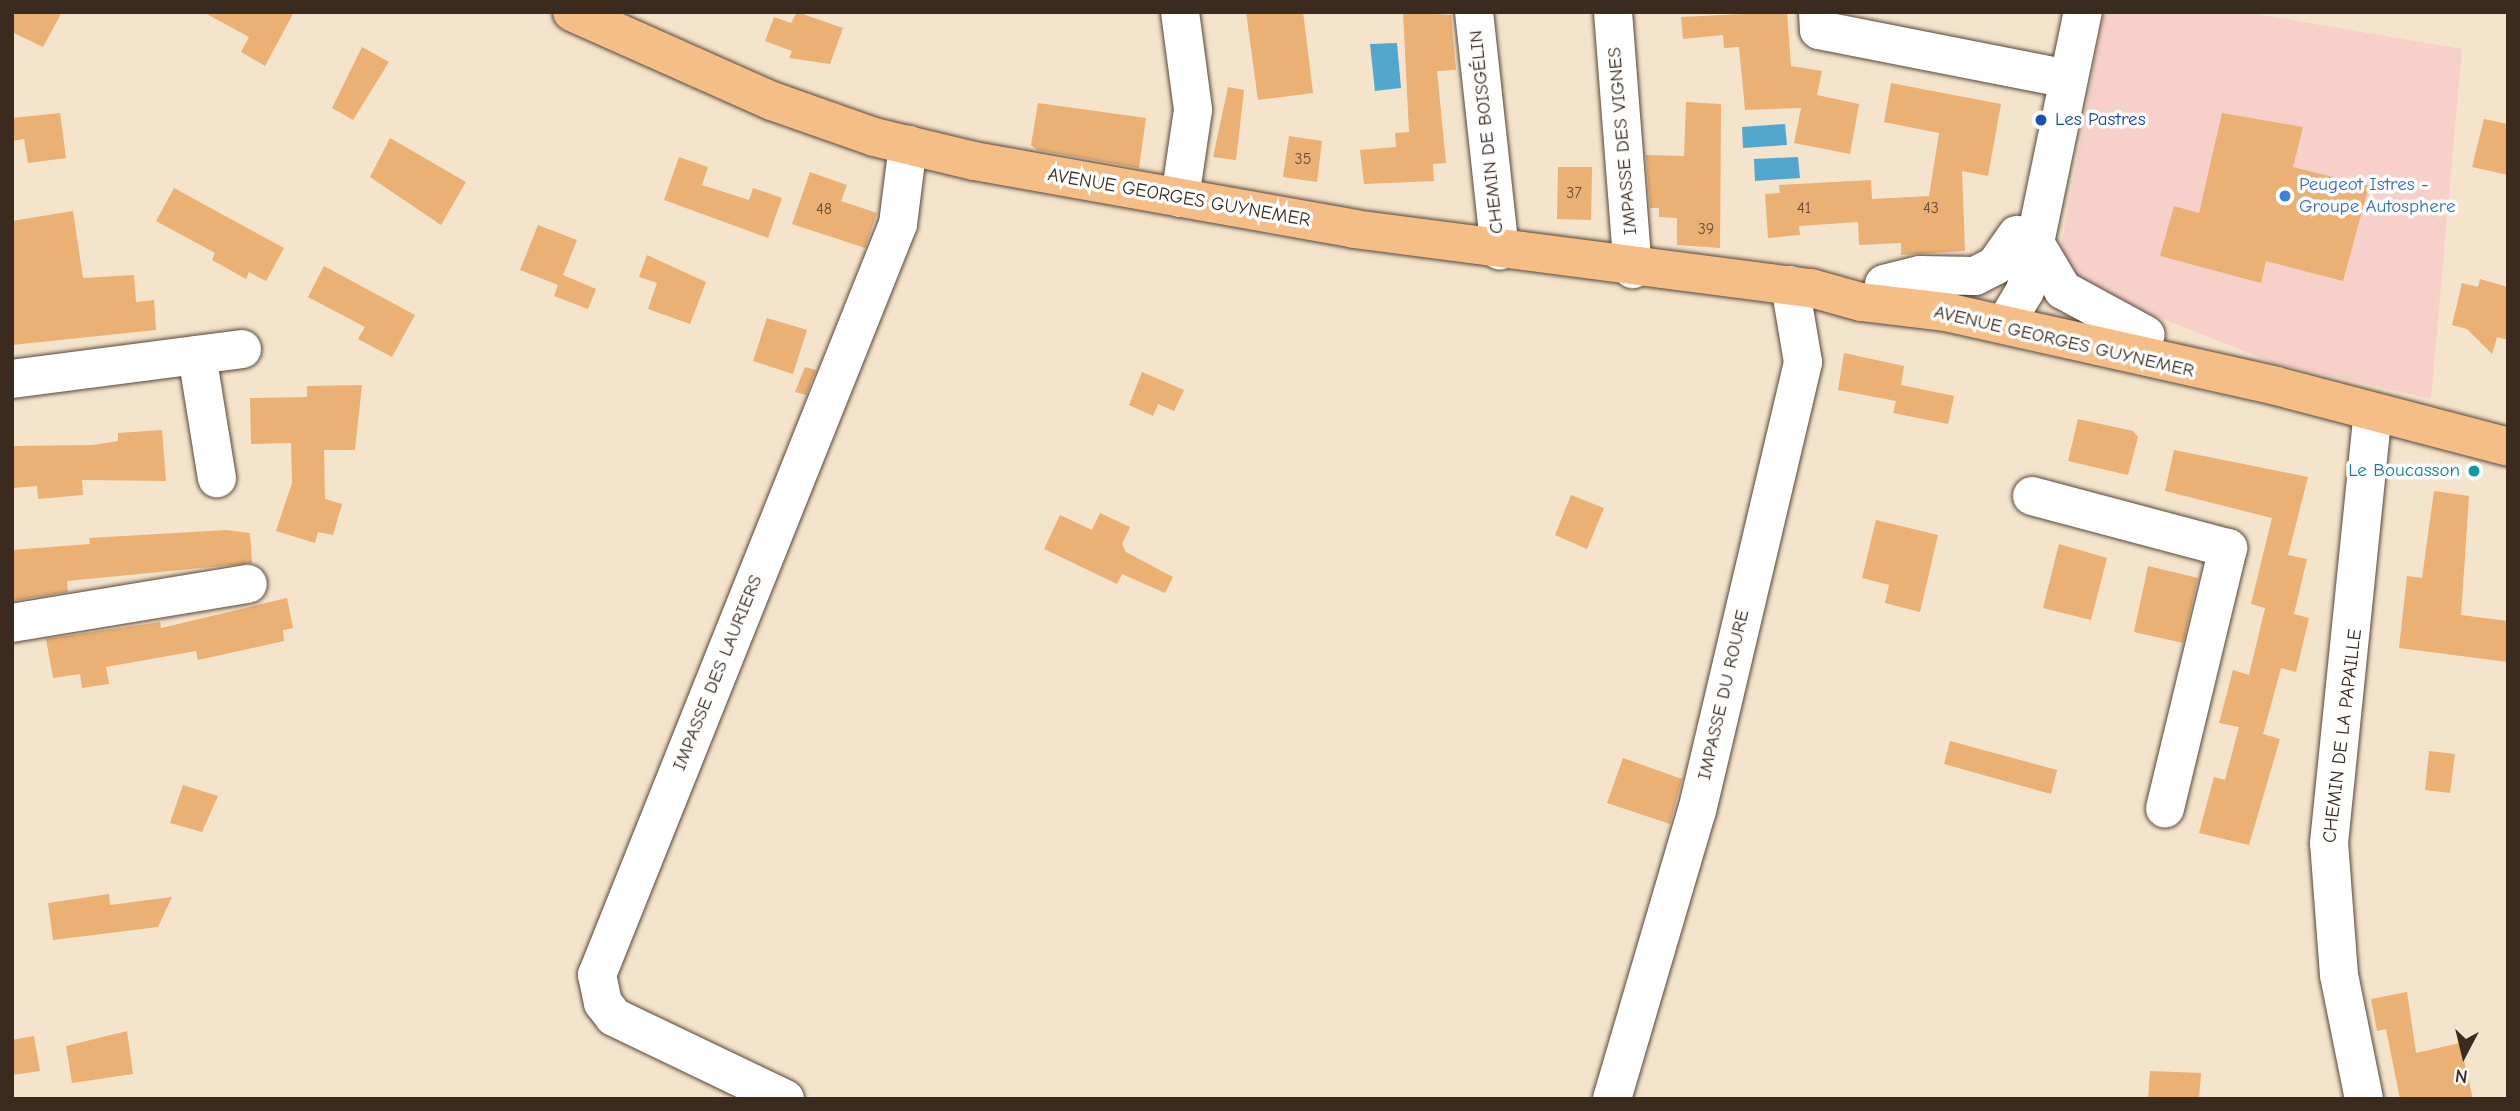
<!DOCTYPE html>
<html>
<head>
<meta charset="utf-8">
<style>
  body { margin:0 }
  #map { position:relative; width:2520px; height:1111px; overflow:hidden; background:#f5e4cc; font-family:"Comic Neue",sans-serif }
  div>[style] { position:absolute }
  .built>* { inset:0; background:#f7d0ca }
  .water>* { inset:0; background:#53a7ce }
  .building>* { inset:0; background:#eab074 }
  .roads { filter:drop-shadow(0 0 2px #574638) drop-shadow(0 0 2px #574638) }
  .minor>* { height:38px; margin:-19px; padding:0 19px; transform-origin:19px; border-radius:19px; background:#fff }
  .major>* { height:38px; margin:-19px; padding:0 19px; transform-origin:19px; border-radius:19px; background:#f6be87 }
  .dots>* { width:19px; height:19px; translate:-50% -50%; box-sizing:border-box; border:4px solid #fff; border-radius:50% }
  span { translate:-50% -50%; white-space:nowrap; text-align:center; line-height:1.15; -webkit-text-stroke:7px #fff; paint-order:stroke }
  .number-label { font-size:16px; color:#674c34 }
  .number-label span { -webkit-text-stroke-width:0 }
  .transit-label { font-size:19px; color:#164399 }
  .left { translate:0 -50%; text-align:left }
  .street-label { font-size:19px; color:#3b2a1e }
  .shop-label { font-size:19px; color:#366cbe }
  .culture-label { font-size:19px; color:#0d838f }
  .right { translate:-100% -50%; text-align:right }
  .frame { position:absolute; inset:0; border:14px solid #3b2a1e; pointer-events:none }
  .north { position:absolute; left:2429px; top:1020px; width:70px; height:70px; -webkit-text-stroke:5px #fff; paint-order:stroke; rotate:187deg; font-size:19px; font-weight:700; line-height:28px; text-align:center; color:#3b2a1e }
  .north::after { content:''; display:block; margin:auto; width:24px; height:32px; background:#3b2a1e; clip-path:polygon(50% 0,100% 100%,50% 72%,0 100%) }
</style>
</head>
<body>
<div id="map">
  <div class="built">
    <div style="clip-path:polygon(2104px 12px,2244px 12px,2462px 49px,2431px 399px,2274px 363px,2070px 282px,2059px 258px)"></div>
  </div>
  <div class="water">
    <div style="clip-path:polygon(1397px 43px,1401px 88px,1375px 91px,1370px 44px)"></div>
    <div style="clip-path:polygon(1785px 124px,1787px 145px,1743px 148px,1742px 127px)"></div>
    <div style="clip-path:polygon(1798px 157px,1800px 178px,1755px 181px,1754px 159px)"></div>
  </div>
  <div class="building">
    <div style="clip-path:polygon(12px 12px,62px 12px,43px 47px,12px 32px)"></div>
    <div style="clip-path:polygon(203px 12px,294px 12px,265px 66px,241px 52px,249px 37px)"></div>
    <div style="clip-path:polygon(797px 12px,843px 28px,830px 64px,789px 58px,792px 51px,765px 41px,774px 17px,791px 23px)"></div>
    <div style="clip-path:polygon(1246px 12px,1303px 12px,1313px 93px,1258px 100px)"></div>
    <div style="clip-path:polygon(1403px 12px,1451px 15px,1456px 70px,1437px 71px,1446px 163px,1433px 164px,1434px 181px,1364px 184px,1360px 150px,1396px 147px,1395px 133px,1409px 132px)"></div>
    <div style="clip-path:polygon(1787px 12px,1791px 66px,1822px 71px,1817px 95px,1859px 104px,1850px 154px,1794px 143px,1801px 108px,1745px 110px,1739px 47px,1724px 48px,1723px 35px,1683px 39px,1681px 17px)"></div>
    <div style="clip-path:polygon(362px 47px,389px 62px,353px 120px,332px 108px)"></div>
    <div style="clip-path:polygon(1891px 83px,2001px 104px,1988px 176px,1962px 171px,1965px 251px,1901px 255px,1901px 243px,1859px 245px,1858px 222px,1799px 226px,1800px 235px,1768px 238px,1765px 194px,1780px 193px,1779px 185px,1871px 180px,1872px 199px,1929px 196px,1939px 133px,1884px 122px)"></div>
    <div style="clip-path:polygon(1228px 87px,1244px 90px,1236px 160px,1213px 157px)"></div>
    <div style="clip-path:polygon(1686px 102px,1721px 104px,1720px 248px,1677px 245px,1677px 218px,1659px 217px,1659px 208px,1650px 208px,1646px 155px,1684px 156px)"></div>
    <div style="clip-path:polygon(1038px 103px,1146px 118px,1139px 168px,1037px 150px,1031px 145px)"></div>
    <div style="clip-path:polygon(60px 113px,66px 158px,28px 163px,24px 139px,12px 141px,12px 118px)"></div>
    <div style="clip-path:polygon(2222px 113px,2303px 127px,2293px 167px,2369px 186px,2343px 281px,2266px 261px,2261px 283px,2160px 256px,2174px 206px,2199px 213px)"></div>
    <div style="clip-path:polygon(2484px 119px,2508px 124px,2508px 175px,2472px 167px)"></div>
    <div style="clip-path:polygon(1289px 136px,1322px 141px,1317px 182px,1283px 177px)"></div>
    <div style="clip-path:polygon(390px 138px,466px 182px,441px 225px,370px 177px)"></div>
    <div style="clip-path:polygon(679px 157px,708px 167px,702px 185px,749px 200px,753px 188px,782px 198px,768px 238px,664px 200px)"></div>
    <div style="clip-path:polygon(1558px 167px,1592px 167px,1591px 220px,1557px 219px)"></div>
    <div style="clip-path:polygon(810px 172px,847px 185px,841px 201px,877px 213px,865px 248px,792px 224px)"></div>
    <div style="clip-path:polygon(174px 188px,284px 248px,266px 281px,249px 272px,246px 279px,212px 260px,215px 253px,156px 221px)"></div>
    <div style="clip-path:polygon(73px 211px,83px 278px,134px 275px,136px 302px,154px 300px,156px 330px,12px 345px,12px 221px)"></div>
    <div style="clip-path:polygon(538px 225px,577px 240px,563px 275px,596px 289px,588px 309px,554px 296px,558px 285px,520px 270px)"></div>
    <div style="clip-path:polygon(647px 255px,706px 282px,690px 324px,648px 309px,657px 283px,639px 277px)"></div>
    <div style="clip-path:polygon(324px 266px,415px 315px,392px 357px,358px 339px,365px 327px,308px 297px)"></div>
    <div style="clip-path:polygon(2480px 279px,2508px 287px,2508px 340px,2497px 337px,2492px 354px,2467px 329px,2452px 325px,2462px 283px,2478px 287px)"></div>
    <div style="clip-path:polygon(767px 318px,807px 330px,793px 374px,753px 361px)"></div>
    <div style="clip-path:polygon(1844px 353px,1904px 366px,1901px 385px,1954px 396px,1948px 424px,1893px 413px,1896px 401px,1838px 390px)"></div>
    <div style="clip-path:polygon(805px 367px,816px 370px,806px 395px,795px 392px)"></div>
    <div style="clip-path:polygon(1142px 372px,1184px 390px,1174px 411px,1158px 404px,1153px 416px,1129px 405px)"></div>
    <div style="clip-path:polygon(362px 385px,355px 450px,324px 450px,325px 499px,342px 504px,333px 535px,318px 532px,315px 543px,276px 531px,292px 483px,291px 443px,251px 444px,250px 398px,307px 397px,307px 386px)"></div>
    <div style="clip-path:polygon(2078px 419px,2133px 431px,2138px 437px,2128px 475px,2068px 461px)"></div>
    <div style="clip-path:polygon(162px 430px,166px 481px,82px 480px,83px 495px,38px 499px,37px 486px,12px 488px,12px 446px,93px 445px,118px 441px,118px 433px)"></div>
    <div style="clip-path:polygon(2174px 450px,2308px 477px,2288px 555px,2307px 559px,2294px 614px,2309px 618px,2296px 672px,2281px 668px,2263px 734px,2280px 739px,2249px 845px,2199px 833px,2214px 777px,2225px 780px,2239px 727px,2219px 723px,2233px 670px,2249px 675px,2265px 608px,2251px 604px,2272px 518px,2165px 491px)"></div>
    <div style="clip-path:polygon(2434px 491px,2469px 496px,2461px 615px,2508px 621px,2508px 662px,2399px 648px,2407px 576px,2422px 578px)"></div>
    <div style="clip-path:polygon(1571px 495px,1604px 508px,1587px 549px,1555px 535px)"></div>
    <div style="clip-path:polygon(1100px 513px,1130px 527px,1122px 544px,1126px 552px,1173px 577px,1165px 593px,1122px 574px,1117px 584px,1044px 549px,1060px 515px,1092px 530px)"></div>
    <div style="clip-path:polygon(1876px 520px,1938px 535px,1920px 612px,1885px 603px,1889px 585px,1862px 578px)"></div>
    <div style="clip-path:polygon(227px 530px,250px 533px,252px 563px,67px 581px,68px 592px,12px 601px,12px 550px,90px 544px,89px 538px)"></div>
    <div style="clip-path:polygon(2059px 544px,2107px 558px,2091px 620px,2043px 608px)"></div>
    <div style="clip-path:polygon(2148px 566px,2198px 578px,2183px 643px,2134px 632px)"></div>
    <div style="clip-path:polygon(287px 598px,293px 628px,283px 630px,284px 641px,198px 660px,196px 651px,106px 667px,109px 684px,82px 688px,80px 674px,53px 678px,46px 639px,160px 622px,161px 628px)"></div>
    <div style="clip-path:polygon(1950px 741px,2057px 770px,2051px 794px,1944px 764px)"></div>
    <div style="clip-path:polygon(2429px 751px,2455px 754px,2450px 793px,2425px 790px)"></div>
    <div style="clip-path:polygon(1623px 758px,1682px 779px,1670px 824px,1607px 803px)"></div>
    <div style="clip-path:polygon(183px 785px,218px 796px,202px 832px,170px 823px)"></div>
    <div style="clip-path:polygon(109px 894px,110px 905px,172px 897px,158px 927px,53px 940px,48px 903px)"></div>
    <div style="clip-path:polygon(2407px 992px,2416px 1053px,2460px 1043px,2473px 1099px,2400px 1099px,2386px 1029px,2377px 1031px,2371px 999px)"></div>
    <div style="clip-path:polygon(127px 1031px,133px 1074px,72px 1083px,66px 1046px)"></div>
    <div style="clip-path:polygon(34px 1036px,40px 1071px,12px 1075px,12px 1040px)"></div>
    <div style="clip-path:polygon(2150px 1071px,2201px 1073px,2199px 1099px,2148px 1099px)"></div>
  </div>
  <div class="roads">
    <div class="minor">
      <div style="left:1180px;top:12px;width:99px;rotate:82.4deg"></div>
      <div style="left:1193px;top:110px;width:89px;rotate:98.4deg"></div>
      <div style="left:1474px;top:12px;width:240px;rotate:83.8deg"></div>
      <div style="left:1613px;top:12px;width:258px;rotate:85.6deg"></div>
      <div style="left:1818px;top:12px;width:18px;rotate:87deg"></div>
      <div style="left:1819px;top:30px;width:234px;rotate:11.1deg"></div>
      <div style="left:2035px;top:243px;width:55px;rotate:59.2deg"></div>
      <div style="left:2063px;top:290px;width:94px;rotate:28.5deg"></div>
      <div style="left:1884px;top:284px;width:37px;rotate:-14deg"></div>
      <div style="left:1920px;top:275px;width:55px;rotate:1deg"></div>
      <div style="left:1975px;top:276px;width:22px;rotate:-27deg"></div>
      <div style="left:1995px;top:266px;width:38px;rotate:-55deg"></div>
      <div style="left:2011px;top:314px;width:27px;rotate:-59deg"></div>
      <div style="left:2025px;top:291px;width:285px;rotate:-78.3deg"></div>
      <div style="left:197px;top:355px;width:125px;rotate:80.8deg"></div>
      <div style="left:12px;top:379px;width:232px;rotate:-7.4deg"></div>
      <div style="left:2032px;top:496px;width:203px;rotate:14.9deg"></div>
      <div style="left:2228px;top:548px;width:268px;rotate:103.6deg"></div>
      <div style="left:12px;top:623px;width:239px;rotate:-9.4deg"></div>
      <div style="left:785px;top:1099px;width:190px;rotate:-154.4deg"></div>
      <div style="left:614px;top:1017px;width:18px;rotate:-128deg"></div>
      <div style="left:603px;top:1003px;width:29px;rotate:-102deg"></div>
      <div style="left:597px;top:975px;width:809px;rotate:-68.16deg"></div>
      <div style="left:898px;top:224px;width:80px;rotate:-82.8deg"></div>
      <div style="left:1612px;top:1099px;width:300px;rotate:-73.6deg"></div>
      <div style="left:1697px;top:811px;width:461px;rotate:-76.7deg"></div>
      <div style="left:1803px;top:362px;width:78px;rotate:-99.6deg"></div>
      <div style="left:2364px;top:1099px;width:126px;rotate:-101.4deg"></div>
      <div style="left:2339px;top:975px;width:132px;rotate:-94.3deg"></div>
      <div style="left:2329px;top:843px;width:432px;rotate:-84.2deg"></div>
    </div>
    <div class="major">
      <div style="left:572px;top:12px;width:219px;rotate:24deg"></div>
      <div style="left:772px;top:101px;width:108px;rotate:19.4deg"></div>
      <div style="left:874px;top:137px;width:103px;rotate:13.5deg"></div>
      <div style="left:974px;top:161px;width:386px;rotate:10.1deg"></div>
      <div style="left:1354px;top:229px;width:461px;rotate:7.4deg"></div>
      <div style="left:1811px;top:288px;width:52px;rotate:15.6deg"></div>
      <div style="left:1861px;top:302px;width:86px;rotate:6.7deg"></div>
      <div style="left:1946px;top:312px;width:338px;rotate:12.6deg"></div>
      <div style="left:2276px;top:386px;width:240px;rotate:14.7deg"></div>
    </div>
  </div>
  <div class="dots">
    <div style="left:2041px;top:120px;background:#1a4fb4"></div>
    <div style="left:2285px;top:196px;background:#3f7fe0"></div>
    <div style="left:2474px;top:471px;background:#0f9aa8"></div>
  </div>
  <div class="number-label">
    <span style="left:1303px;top:159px">35</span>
    <span style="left:1574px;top:193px">37</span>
    <span style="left:1804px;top:208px">41</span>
    <span style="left:1931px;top:208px">43</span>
    <span style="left:824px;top:209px">48</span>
    <span style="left:1706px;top:229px">39</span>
  </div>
  <div class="transit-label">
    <span class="left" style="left:2055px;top:120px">Les Pastres</span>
  </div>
  <div class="street-label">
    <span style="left:1487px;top:132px;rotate:-96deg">CHEMIN DE BOISGÉLIN</span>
    <span style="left:1623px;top:141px;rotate:-95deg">IMPASSE DES VIGNES</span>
    <span style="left:1179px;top:198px;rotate:10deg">AVENUE GEORGES GUYNEMER</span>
    <span style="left:2064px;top:342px;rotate:13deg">AVENUE GEORGES GUYNEMER</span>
    <span style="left:718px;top:673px;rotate:-68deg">IMPASSE DES LAURIERS</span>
    <span style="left:1724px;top:695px;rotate:-77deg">IMPASSE DU ROURE</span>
    <span style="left:2343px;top:736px;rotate:-83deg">CHEMIN DE LA PAPAILLE</span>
  </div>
  <div class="shop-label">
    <span class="left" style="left:2299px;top:196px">Peugeot Istres -<br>Groupe Autosphere</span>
  </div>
  <div class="culture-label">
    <span class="right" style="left:2460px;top:471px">Le Boucasson</span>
  </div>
  <div class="frame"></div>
  <div class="north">N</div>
</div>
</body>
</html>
